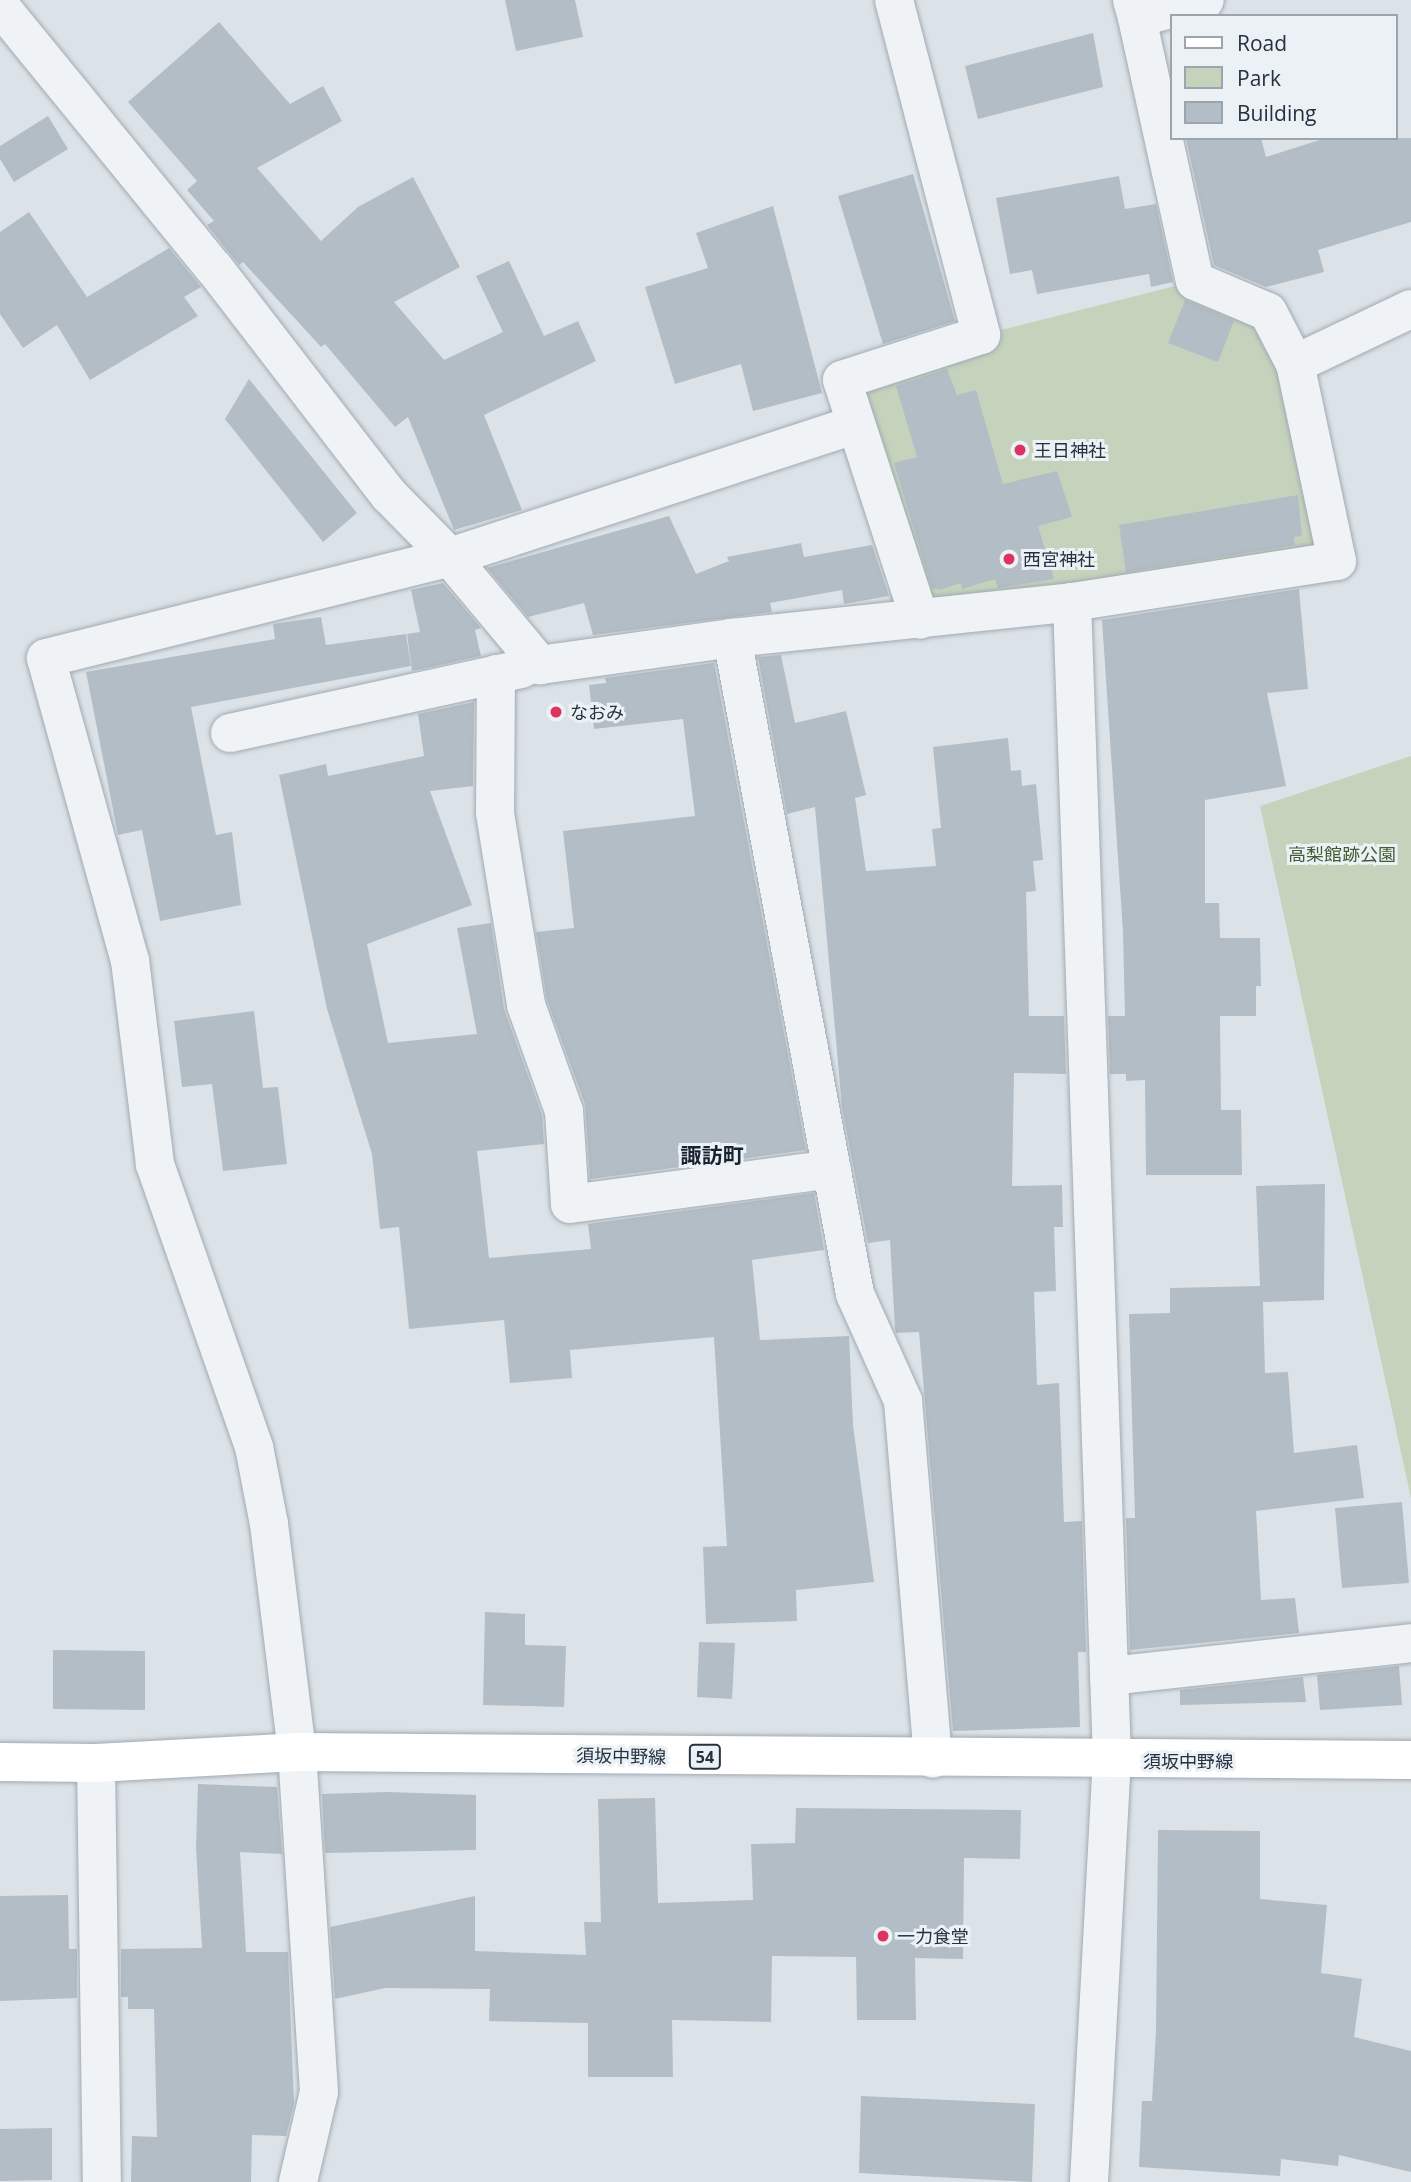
<!DOCTYPE html>
<html>
<head>
<meta charset="utf-8">
<style>
  body { margin:0 }
  #map { position:relative; width:1411px; height:2182px; overflow:hidden; background:#dce3e8; font-family:"Open Sans","Noto Sans JP",sans-serif }
  div>[style] { position:absolute }
  .green>* { inset:0; background:#c5d3bd }
  .building>* { inset:0; background:#b3bdc6 }
  .roads { filter:drop-shadow(0 0 2px #a1aab2) drop-shadow(0 0 2px #a1aab2) }
  .minor>* { height:38px; margin:-19px; padding:0 19px; transform-origin:19px; border-radius:19px; background:#f0f3f6 }
  .tertiary>* { height:38px; margin:-19px; padding:0 19px; transform-origin:19px; border-radius:19px; background:#f0f3f6 }
  .primary>* { height:38px; margin:-19px; padding:0 19px; transform-origin:19px; border-radius:19px; background:#fff }
  .dots>* { width:19px; height:19px; translate:-50% -50%; box-sizing:border-box; border:4px solid #ecf1f6; border-radius:50% }
  span { translate:-50% -50%; white-space:nowrap; text-align:center; line-height:1.15; -webkit-text-stroke:6px #ecf1f6; paint-order:stroke }
  .shield-label span { padding:2px 5px; background:#ecf1f6; border:2px solid; border-radius:5px; -webkit-text-stroke-width:0 }
  .shield-label { font-size:16px; color:#243240; font-weight:700 }
  .poi-label { font-size:18px; color:#243240 }
  .left { translate:0 -50%; text-align:left }
  .park-label { font-size:18px; color:#3f5d30 }
  .street-label { font-size:18px; color:#243240 }
  .quarter-label { font-size:21px; color:#172331; font-weight:700 }
  .legend { position:absolute; left:1170px; top:14px; width:228px; height:126px; box-sizing:border-box; background:#ecf1f6; border:2px solid #9ca5ad; margin:0; padding:9px 12px; list-style:none; font-size:21px; color:#243240 }
  .legend li { display:flex; align-items:center; gap:14px; height:35px }
  .legend b { width:35px; border:2px solid #9ca5ad }
</style>
</head>
<body>
<div id="map">
  <div class="green">
    <div style="clip-path:polygon(1195px 281px,1268px 312px,1337px 561px,920px 620px,842px 381px,981px 335px)"></div>
    <div style="clip-path:polygon(1411px 756px,1411px 1498px,1260px 806px)"></div>
  </div>
  <div class="building">
    <div style="clip-path:polygon(505px 0,575px 0,583px 37px,516px 51px)"></div>
    <div style="clip-path:polygon(219px 22px,290px 104px,323px 86px,342px 121px,257px 168px,321px 241px,358px 207px,413px 177px,460px 267px,394px 302px,444px 360px,503px 332px,476px 276px,509px 261px,544px 336px,578px 321px,596px 361px,484px 415px,522px 510px,454px 530px,408px 417px,395px 427px,325px 344px,321px 347px,243px 262px,239px 265px,207px 225px,214px 221px,187px 190px,197px 181px,128px 102px)"></div>
    <div style="clip-path:polygon(1093px 33px,1103px 87px,978px 119px,965px 66px)"></div>
    <div style="clip-path:polygon(48px 116px,68px 149px,14px 182px,0 159px,0 146px)"></div>
    <div style="clip-path:polygon(1186px 138px,1261px 138px,1266px 157px,1326px 138px,1411px 138px,1411px 222px,1318px 250px,1324px 272px,1266px 287px,1214px 265px)"></div>
    <div style="clip-path:polygon(913px 174px,955px 321px,883px 344px,838px 196px)"></div>
    <div style="clip-path:polygon(1119px 176px,1125px 209px,1156px 204px,1173px 282px,1151px 287px,1149px 274px,1037px 294px,1032px 270px,1010px 274px,996px 198px)"></div>
    <div style="clip-path:polygon(773px 206px,822px 393px,753px 411px,741px 364px,675px 384px,645px 287px,708px 268px,696px 233px)"></div>
    <div style="clip-path:polygon(29px 212px,87px 297px,169px 248px,201px 287px,184px 297px,198px 316px,90px 380px,57px 325px,23px 348px,0 314px,0 232px)"></div>
    <div style="clip-path:polygon(1185px 300px,1234px 321px,1218px 362px,1168px 343px)"></div>
    <div style="clip-path:polygon(947px 369px,957px 395px,976px 390px,1003px 484px,1057px 471px,1072px 517px,1038px 526px,1054px 579px,998px 588px,995px 579px,962px 589px,961px 583px,940px 590px,932px 588px,894px 463px,917px 457px,896px 386px)"></div>
    <div style="clip-path:polygon(249px 379px,357px 513px,323px 542px,225px 419px)"></div>
    <div style="clip-path:polygon(1298px 495px,1302px 536px,1294px 537px,1295px 545px,1126px 572px,1119px 525px)"></div>
    <div style="clip-path:polygon(669px 516px,696px 574px,729px 561px,727px 557px,801px 543px,804px 557px,872px 545px,889px 596px,844px 604px,842px 590px,770px 603px,772px 612px,593px 635px,584px 603px,528px 617px,487px 568px)"></div>
    <div style="clip-path:polygon(443px 583px,481px 628px,475px 630px,481px 656px,412px 671px,407px 634px,420px 632px,411px 590px)"></div>
    <div style="clip-path:polygon(1299px 589px,1308px 689px,1267px 693px,1286px 786px,1205px 800px,1205px 903px,1219px 903px,1220px 938px,1260px 938px,1261px 986px,1256px 986px,1256px 1016px,1220px 1016px,1221px 1110px,1241px 1110px,1242px 1175px,1146px 1175px,1145px 1080px,1126px 1081px,1126px 1074px,1110px 1074px,1108px 1016px,1125px 1016px,1123px 932px,1102px 620px)"></div>
    <div style="clip-path:polygon(321px 617px,326px 645px,406px 634px,411px 666px,191px 707px,216px 835px,232px 832px,241px 905px,160px 921px,142px 830px,118px 835px,86px 672px,275px 639px,273px 624px)"></div>
    <div style="clip-path:polygon(781px 655px,795px 723px,846px 711px,866px 795px,855px 798px,866px 871px,936px 866px,932px 829px,941px 828px,933px 747px,1008px 738px,1011px 771px,1021px 770px,1022px 786px,1036px 784px,1043px 860px,1033px 861px,1036px 891px,1026px 892px,1029px 1016px,1064px 1016px,1066px 1074px,1014px 1073px,1012px 1186px,1062px 1185px,1063px 1227px,1054px 1227px,1056px 1291px,1034px 1292px,1037px 1385px,1059px 1383px,1064px 1522px,1082px 1521px,1086px 1652px,1078px 1652px,1080px 1727px,953px 1731px,919px 1332px,896px 1333px,895px 1329px,890px 1240px,868px 1243px,842px 1107px,815px 807px,787px 814px,758px 657px)"></div>
    <div style="clip-path:polygon(714px 663px,806px 1150px,590px 1179px,585px 1104px,547px 1000px,536px 932px,574px 928px,563px 831px,695px 816px,683px 719px,594px 729px,589px 685px,606px 683px,605px 678px)"></div>
    <div style="clip-path:polygon(474px 702px,473px 786px,430px 791px,472px 905px,367px 944px,388px 1043px,477px 1034px,457px 928px,491px 923px,504px 1009px,542px 1115px,544px 1144px,477px 1151px,489px 1258px,591px 1249px,588px 1224px,814px 1193px,824px 1250px,752px 1260px,760px 1340px,849px 1336px,853px 1425px,874px 1582px,796px 1590px,797px 1621px,706px 1624px,703px 1547px,727px 1546px,714px 1337px,570px 1350px,572px 1378px,510px 1383px,504px 1320px,409px 1329px,399px 1227px,380px 1229px,372px 1154px,327px 1009px,279px 775px,326px 764px,328px 776px,424px 756px,418px 714px)"></div>
    <div style="clip-path:polygon(254px 1011px,263px 1088px,278px 1087px,287px 1164px,223px 1171px,212px 1084px,182px 1087px,174px 1021px)"></div>
    <div style="clip-path:polygon(1325px 1184px,1324px 1300px,1263px 1302px,1265px 1373px,1288px 1372px,1294px 1453px,1357px 1445px,1364px 1498px,1256px 1511px,1261px 1600px,1295px 1598px,1299px 1633px,1130px 1650px,1126px 1518px,1135px 1518px,1129px 1314px,1170px 1313px,1170px 1288px,1260px 1286px,1256px 1186px)"></div>
    <div style="clip-path:polygon(1402px 1502px,1409px 1583px,1342px 1588px,1335px 1508px)"></div>
    <div style="clip-path:polygon(485px 1612px,525px 1614px,525px 1645px,566px 1646px,564px 1707px,483px 1705px)"></div>
    <div style="clip-path:polygon(699px 1642px,735px 1643px,732px 1699px,697px 1697px)"></div>
    <div style="clip-path:polygon(53px 1650px,145px 1651px,145px 1710px,53px 1709px)"></div>
    <div style="clip-path:polygon(1399px 1666px,1402px 1705px,1320px 1710px,1317px 1675px)"></div>
    <div style="clip-path:polygon(1303px 1677px,1306px 1702px,1180px 1705px,1180px 1690px)"></div>
    <div style="clip-path:polygon(198px 1784px,277px 1787px,282px 1854px,240px 1852px,246px 1952px,288px 1952px,294px 2104px,286px 2136px,252px 2135px,251px 2182px,131px 2182px,132px 2136px,157px 2137px,154px 2009px,128px 2009px,128px 1997px,121px 1997px,121px 1949px,202px 1948px,196px 1848px)"></div>
    <div style="clip-path:polygon(388px 1792px,476px 1795px,476px 1850px,325px 1853px,322px 1794px)"></div>
    <div style="clip-path:polygon(655px 1798px,658px 1903px,753px 1900px,751px 1844px,795px 1843px,796px 1808px,1021px 1810px,1020px 1859px,964px 1858px,963px 1959px,915px 1958px,916px 2020px,857px 2020px,856px 1957px,772px 1956px,771px 2022px,672px 2020px,673px 2077px,588px 2077px,588px 2023px,489px 2021px,490px 1989px,385px 1988px,335px 1999px,330px 1927px,475px 1896px,475px 1951px,586px 1955px,584px 1922px,601px 1922px,598px 1799px)"></div>
    <div style="clip-path:polygon(1158px 1830px,1260px 1831px,1260px 1899px,1327px 1905px,1321px 1973px,1362px 1979px,1354px 2037px,1411px 2051px,1411px 2172px,1339px 2155px,1338px 2166px,1281px 2159px,1280px 2176px,1139px 2167px,1142px 2101px,1152px 2101px,1156px 2031px)"></div>
    <div style="clip-path:polygon(68px 1895px,69px 1949px,77px 1949px,77px 1998px,0 2001px,0 1896px)"></div>
    <div style="clip-path:polygon(861px 2096px,1035px 2104px,1032px 2182px,859px 2173px)"></div>
    <div style="clip-path:polygon(52px 2128px,52px 2180px,0 2181px,0 2129px)"></div>
  </div>
  <div class="roads">
    <div class="minor">
      <div style="left:894px;top:0;width:346px;rotate:75.4deg"></div>
      <div style="left:981px;top:335px;width:146px;rotate:162.1deg"></div>
      <div style="left:842px;top:380px;width:252px;rotate:72deg"></div>
      <div style="left:1132px;top:0;width:19px;rotate:74deg"></div>
      <div style="left:1137px;top:18px;width:70px;rotate:-14.8deg"></div>
      <div style="left:0;top:6px;width:338px;rotate:50.8deg"></div>
      <div style="left:214px;top:268px;width:287px;rotate:52.4deg"></div>
      <div style="left:389px;top:495px;width:87px;rotate:45.5deg"></div>
      <div style="left:450px;top:557px;width:141px;rotate:50.2deg"></div>
      <div style="left:540px;top:665px;width:194px;rotate:-8deg"></div>
      <div style="left:732px;top:638px;width:342px;rotate:-6deg"></div>
      <div style="left:1072px;top:602px;width:1160px;rotate:88.02deg"></div>
      <div style="left:1137px;top:18px;width:269px;rotate:77.6deg"></div>
      <div style="left:1195px;top:281px;width:79px;rotate:23deg"></div>
      <div style="left:1268px;top:312px;width:59px;rotate:62.6deg"></div>
      <div style="left:1072px;top:602px;width:268px;rotate:-8.8deg"></div>
      <div style="left:1337px;top:561px;width:201px;rotate:-102deg"></div>
      <div style="left:1295px;top:364px;width:128px;rotate:-25.4deg"></div>
      <div style="left:732px;top:638px;width:667px;rotate:79.38deg"></div>
      <div style="left:855px;top:1294px;width:117px;rotate:65.8deg"></div>
      <div style="left:903px;top:1401px;width:359px;rotate:85.2deg"></div>
      <div style="left:496px;top:674px;width:139px;rotate:90.4deg"></div>
      <div style="left:495px;top:813px;width:194px;rotate:80.8deg"></div>
      <div style="left:526px;top:1005px;width:113px;rotate:70.3deg"></div>
      <div style="left:564px;top:1111px;width:93px;rotate:86.3deg"></div>
      <div style="left:570px;top:1204px;width:264px;rotate:-7.6deg"></div>
      <div style="left:230px;top:733px;width:299px;rotate:-12.4deg"></div>
      <div style="left:1109px;top:1676px;width:304px;rotate:-6.2deg"></div>
      <div style="left:96px;top:1763px;width:419px;rotate:89.2deg"></div>
      <div style="left:298px;top:2182px;width:92px;rotate:-76.9deg"></div>
      <div style="left:319px;top:2092px;width:341px;rotate:-93.7deg"></div>
      <div style="left:297px;top:1752px;width:230px;rotate:-97deg"></div>
      <div style="left:269px;top:1524px;width:78px;rotate:-101deg"></div>
      <div style="left:254px;top:1447px;width:300px;rotate:-109.3deg"></div>
      <div style="left:155px;top:1164px;width:205px;rotate:-97deg"></div>
      <div style="left:130px;top:961px;width:314px;rotate:-105.5deg"></div>
      <div style="left:46px;top:658px;width:416px;rotate:-14deg"></div>
      <div style="left:450px;top:557px;width:427px;rotate:-18.1deg"></div>
    </div>
    <div class="tertiary">
      <div style="left:1089px;top:2182px;width:422px;rotate:-86.9deg"></div>
    </div>
    <div class="primary">
      <div style="left:0;top:1762px;width:96px;rotate:0.6deg"></div>
      <div style="left:96px;top:1763px;width:201px;rotate:-3.1deg"></div>
      <div style="left:297px;top:1752px;width:1114px;rotate:0.41deg"></div>
    </div>
  </div>
  <div class="dots">
    <div style="left:1020px;top:450px;background:#dc3362"></div>
    <div style="left:1009px;top:559px;background:#dc3362"></div>
    <div style="left:556px;top:712px;background:#dc3362"></div>
    <div style="left:883px;top:1936px;background:#dc3362"></div>
  </div>
  <div class="shield-label">
    <span style="left:705px;top:1757px">54</span>
  </div>
  <div class="poi-label">
    <span class="left" style="left:1034px;top:450px">王日神社</span>
    <span class="left" style="left:1023px;top:559px">西宮神社</span>
    <span class="left" style="left:570px;top:712px">なおみ</span>
    <span class="left" style="left:897px;top:1936px">一力食堂</span>
  </div>
  <div class="park-label">
    <span style="left:1342px;top:854px">高梨館跡公園</span>
  </div>
  <div class="street-label">
    <span style="left:621px;top:1756px;rotate:1deg">須坂中野線</span>
    <span style="left:1188px;top:1761px">須坂中野線</span>
  </div>
  <div class="quarter-label">
    <span style="left:712px;top:1155px">諏訪町</span>
  </div>
  <ul class="legend">
  <li><b style="height:9px;background:#fff"></b>Road</li>
  <li><b style="height:19px;background:#c5d3bd"></b>Park</li>
  <li><b style="height:19px;background:#b3bdc6"></b>Building</li>
  </ul>
</div>
</body>
</html>
